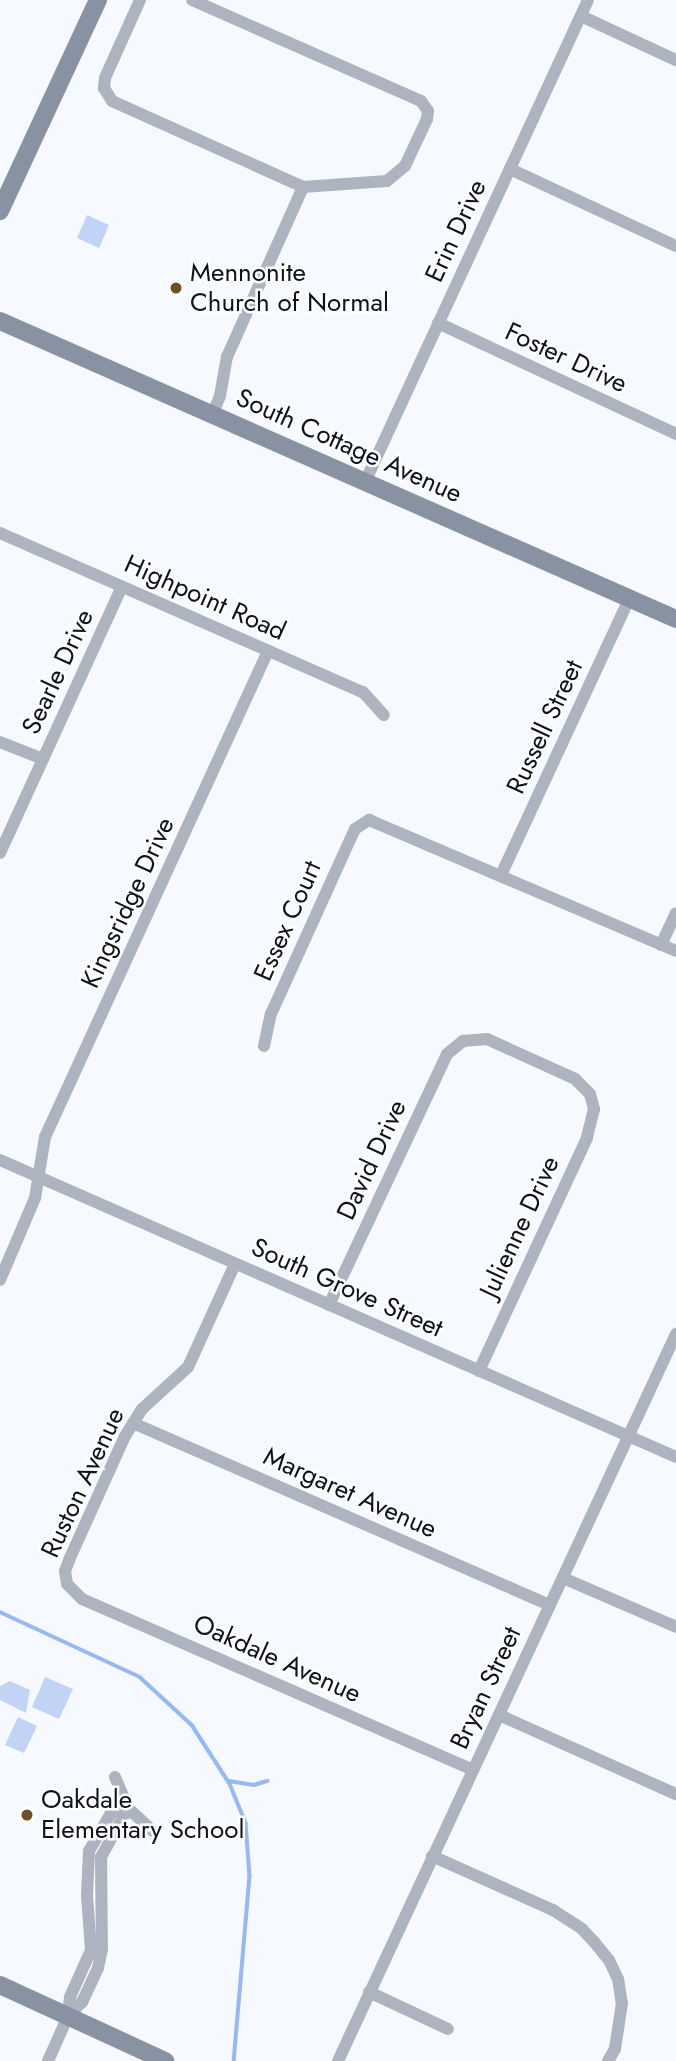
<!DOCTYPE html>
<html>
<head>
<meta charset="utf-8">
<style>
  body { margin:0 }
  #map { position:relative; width:676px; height:2061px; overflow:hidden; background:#f6f9ff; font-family:Jost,sans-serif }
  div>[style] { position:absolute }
  .green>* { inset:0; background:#c1d4f6 }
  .stream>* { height:3.5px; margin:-1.75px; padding:0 1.75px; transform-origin:1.75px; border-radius:1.75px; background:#95b8f7 }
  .street>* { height:12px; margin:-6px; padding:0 6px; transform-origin:6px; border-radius:6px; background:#adb3bf }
  .secondary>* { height:18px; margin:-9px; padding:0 9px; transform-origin:9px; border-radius:9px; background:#8892a3 }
  .dots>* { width:19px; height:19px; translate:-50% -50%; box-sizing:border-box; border:4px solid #fff; border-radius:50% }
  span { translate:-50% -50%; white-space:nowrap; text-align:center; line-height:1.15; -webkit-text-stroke:5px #fff; paint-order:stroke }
  .street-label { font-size:26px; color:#0d121c }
  .poi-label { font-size:26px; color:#0d121c }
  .left { translate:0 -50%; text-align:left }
</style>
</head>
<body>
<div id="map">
  <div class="green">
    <div style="clip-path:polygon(87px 215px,109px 225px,99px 248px,77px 238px)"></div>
    <div style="clip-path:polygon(45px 1677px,73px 1689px,59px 1719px,32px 1707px)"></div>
    <div style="clip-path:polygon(10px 1681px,30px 1690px,26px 1713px,0 1700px,0 1686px)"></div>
    <div style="clip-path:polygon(18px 1717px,37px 1726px,24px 1753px,5px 1745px)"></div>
  </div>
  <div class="stream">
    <div style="left:0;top:1612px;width:154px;rotate:24.9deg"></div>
    <div style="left:140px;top:1677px;width:71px;rotate:42.7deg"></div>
    <div style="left:192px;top:1725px;width:70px;rotate:57.2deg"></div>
    <div style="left:230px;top:1784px;width:42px;rotate:67.7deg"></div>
    <div style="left:246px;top:1823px;width:53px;rotate:85.7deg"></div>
    <div style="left:250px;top:1876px;width:186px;rotate:94.9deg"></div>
    <div style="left:229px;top:1781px;width:25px;rotate:9deg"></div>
    <div style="left:254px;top:1785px;width:14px;rotate:-17deg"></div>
  </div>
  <div class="street">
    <div style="left:140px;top:0;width:85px;rotate:114.2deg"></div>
    <div style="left:105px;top:78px;width:10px;rotate:96deg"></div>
    <div style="left:104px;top:88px;width:15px;rotate:58deg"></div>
    <div style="left:112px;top:101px;width:209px;rotate:24.2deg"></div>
    <div style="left:303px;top:187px;width:84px;rotate:-4.1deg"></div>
    <div style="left:387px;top:181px;width:23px;rotate:-40deg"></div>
    <div style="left:405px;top:166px;width:52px;rotate:-64.9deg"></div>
    <div style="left:427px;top:119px;width:8px;rotate:-83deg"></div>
    <div style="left:428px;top:111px;width:12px;rotate:-125deg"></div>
    <div style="left:421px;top:101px;width:250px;rotate:-156.2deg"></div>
    <div style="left:581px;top:16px;width:105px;rotate:24.9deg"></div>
    <div style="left:510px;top:169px;width:183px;rotate:24.9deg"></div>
    <div style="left:438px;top:323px;width:263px;rotate:25deg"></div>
    <div style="left:212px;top:415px;width:21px;rotate:-67deg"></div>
    <div style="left:220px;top:396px;width:40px;rotate:-80deg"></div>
    <div style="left:227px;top:357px;width:186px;rotate:-65.9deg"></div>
    <div style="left:365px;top:482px;width:531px;rotate:-65.17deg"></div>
    <div style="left:0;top:533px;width:396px;rotate:23.7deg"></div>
    <div style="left:363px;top:692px;width:31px;rotate:48deg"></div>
    <div style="left:0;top:742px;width:46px;rotate:21.6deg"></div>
    <div style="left:0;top:853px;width:293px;rotate:-65.4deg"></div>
    <div style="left:501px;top:875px;width:304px;rotate:-65.1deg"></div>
    <div style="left:661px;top:945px;width:35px;rotate:-65deg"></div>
    <div style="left:264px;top:1046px;width:33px;rotate:-78deg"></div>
    <div style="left:271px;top:1014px;width:203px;rotate:-65.6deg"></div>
    <div style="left:355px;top:829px;width:17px;rotate:-33deg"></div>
    <div style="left:369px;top:820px;width:334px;rotate:23.1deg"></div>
    <div style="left:0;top:1160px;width:738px;rotate:23.72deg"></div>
    <div style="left:235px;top:1264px;width:113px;rotate:114.5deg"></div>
    <div style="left:188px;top:1367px;width:62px;rotate:137.6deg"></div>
    <div style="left:142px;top:1409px;width:32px;rotate:122deg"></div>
    <div style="left:125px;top:1436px;width:134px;rotate:114.3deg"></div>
    <div style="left:70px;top:1558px;width:14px;rotate:111deg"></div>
    <div style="left:65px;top:1571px;width:13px;rotate:81deg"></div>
    <div style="left:67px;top:1584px;width:21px;rotate:45deg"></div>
    <div style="left:82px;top:1599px;width:427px;rotate:23.6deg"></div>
    <div style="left:0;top:1280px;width:89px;rotate:-66.9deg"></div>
    <div style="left:35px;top:1198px;width:62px;rotate:-80.7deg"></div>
    <div style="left:45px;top:1137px;width:535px;rotate:-65.35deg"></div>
    <div style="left:329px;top:1305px;width:277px;rotate:-64.8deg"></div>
    <div style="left:447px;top:1054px;width:21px;rotate:-39deg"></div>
    <div style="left:463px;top:1041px;width:24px;rotate:-5deg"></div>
    <div style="left:487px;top:1039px;width:97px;rotate:24.4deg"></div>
    <div style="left:575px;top:1079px;width:21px;rotate:45deg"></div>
    <div style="left:590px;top:1094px;width:16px;rotate:75deg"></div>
    <div style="left:594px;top:1109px;width:30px;rotate:104deg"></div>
    <div style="left:587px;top:1138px;width:257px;rotate:114.9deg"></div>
    <div style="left:133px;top:1423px;width:455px;rotate:23.6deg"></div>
    <div style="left:563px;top:1578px;width:123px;rotate:23.4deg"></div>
    <div style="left:499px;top:1715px;width:194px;rotate:24.1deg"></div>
    <div style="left:115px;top:1777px;width:34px;rotate:67deg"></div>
    <div style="left:128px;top:1808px;width:33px;rotate:43deg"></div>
    <div style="left:128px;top:1808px;width:56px;rotate:118.9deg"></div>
    <div style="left:101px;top:1857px;width:92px;rotate:89.4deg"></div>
    <div style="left:102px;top:1949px;width:19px;rotate:102deg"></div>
    <div style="left:98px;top:1968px;width:38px;rotate:115deg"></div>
    <div style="left:82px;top:2002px;width:20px;rotate:135deg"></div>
    <div style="left:68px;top:2016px;width:19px;rotate:-84deg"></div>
    <div style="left:70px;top:1997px;width:51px;rotate:-65.9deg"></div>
    <div style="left:91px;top:1950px;width:55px;rotate:-94.2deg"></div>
    <div style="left:87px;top:1895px;width:44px;rotate:-87.4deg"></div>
    <div style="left:89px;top:1851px;width:44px;rotate:-59.9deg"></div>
    <div style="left:111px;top:1813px;width:18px;rotate:-16deg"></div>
    <div style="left:432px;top:1856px;width:133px;rotate:24.1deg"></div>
    <div style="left:553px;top:1910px;width:35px;rotate:33deg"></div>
    <div style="left:582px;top:1929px;width:19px;rotate:47deg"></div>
    <div style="left:595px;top:1943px;width:22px;rotate:51deg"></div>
    <div style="left:609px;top:1960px;width:21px;rotate:65deg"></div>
    <div style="left:618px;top:1979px;width:24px;rotate:81deg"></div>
    <div style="left:622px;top:2003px;width:47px;rotate:98.7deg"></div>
    <div style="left:615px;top:2049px;width:14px;rotate:120deg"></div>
    <div style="left:369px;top:1992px;width:87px;rotate:25.1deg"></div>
    <div style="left:48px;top:2061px;width:49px;rotate:-66deg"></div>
    <div style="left:338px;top:2061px;width:802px;rotate:-65.07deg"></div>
  </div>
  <div class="secondary">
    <div style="left:0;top:211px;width:233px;rotate:-65.1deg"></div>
    <div style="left:0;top:321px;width:739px;rotate:23.79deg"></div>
    <div style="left:0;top:1985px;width:182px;rotate:24.7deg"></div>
  </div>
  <div class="dots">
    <div style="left:176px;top:288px;background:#6f4f25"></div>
    <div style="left:27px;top:1815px;background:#6f4f25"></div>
  </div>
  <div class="street-label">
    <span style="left:456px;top:231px;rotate:-65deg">Erin Drive</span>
    <span style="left:566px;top:358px;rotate:25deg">Foster Drive</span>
    <span style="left:349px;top:446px;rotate:24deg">South Cottage Avenue</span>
    <span style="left:205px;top:598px;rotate:24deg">Highpoint Road</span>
    <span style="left:58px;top:672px;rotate:-65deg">Searle Drive</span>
    <span style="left:545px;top:727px;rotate:-65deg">Russell Street</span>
    <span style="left:128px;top:903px;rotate:-65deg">Kingsridge Drive</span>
    <span style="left:288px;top:921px;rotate:-66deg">Essex Court</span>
    <span style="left:372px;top:1160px;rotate:-65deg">David Drive</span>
    <span style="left:520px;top:1227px;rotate:-65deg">Julienne Drive</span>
    <span style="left:347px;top:1288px;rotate:24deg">South Grove Street</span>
    <span style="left:83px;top:1483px;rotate:-65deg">Ruston Avenue</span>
    <span style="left:350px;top:1493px;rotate:24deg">Margaret Avenue</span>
    <span style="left:277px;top:1659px;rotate:24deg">Oakdale Avenue</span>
    <span style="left:486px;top:1688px;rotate:-65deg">Bryan Street</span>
  </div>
  <div class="poi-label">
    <span class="left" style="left:190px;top:288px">Mennonite<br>Church of Normal</span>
    <span class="left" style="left:41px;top:1815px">Oakdale<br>Elementary School</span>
  </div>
</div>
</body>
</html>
